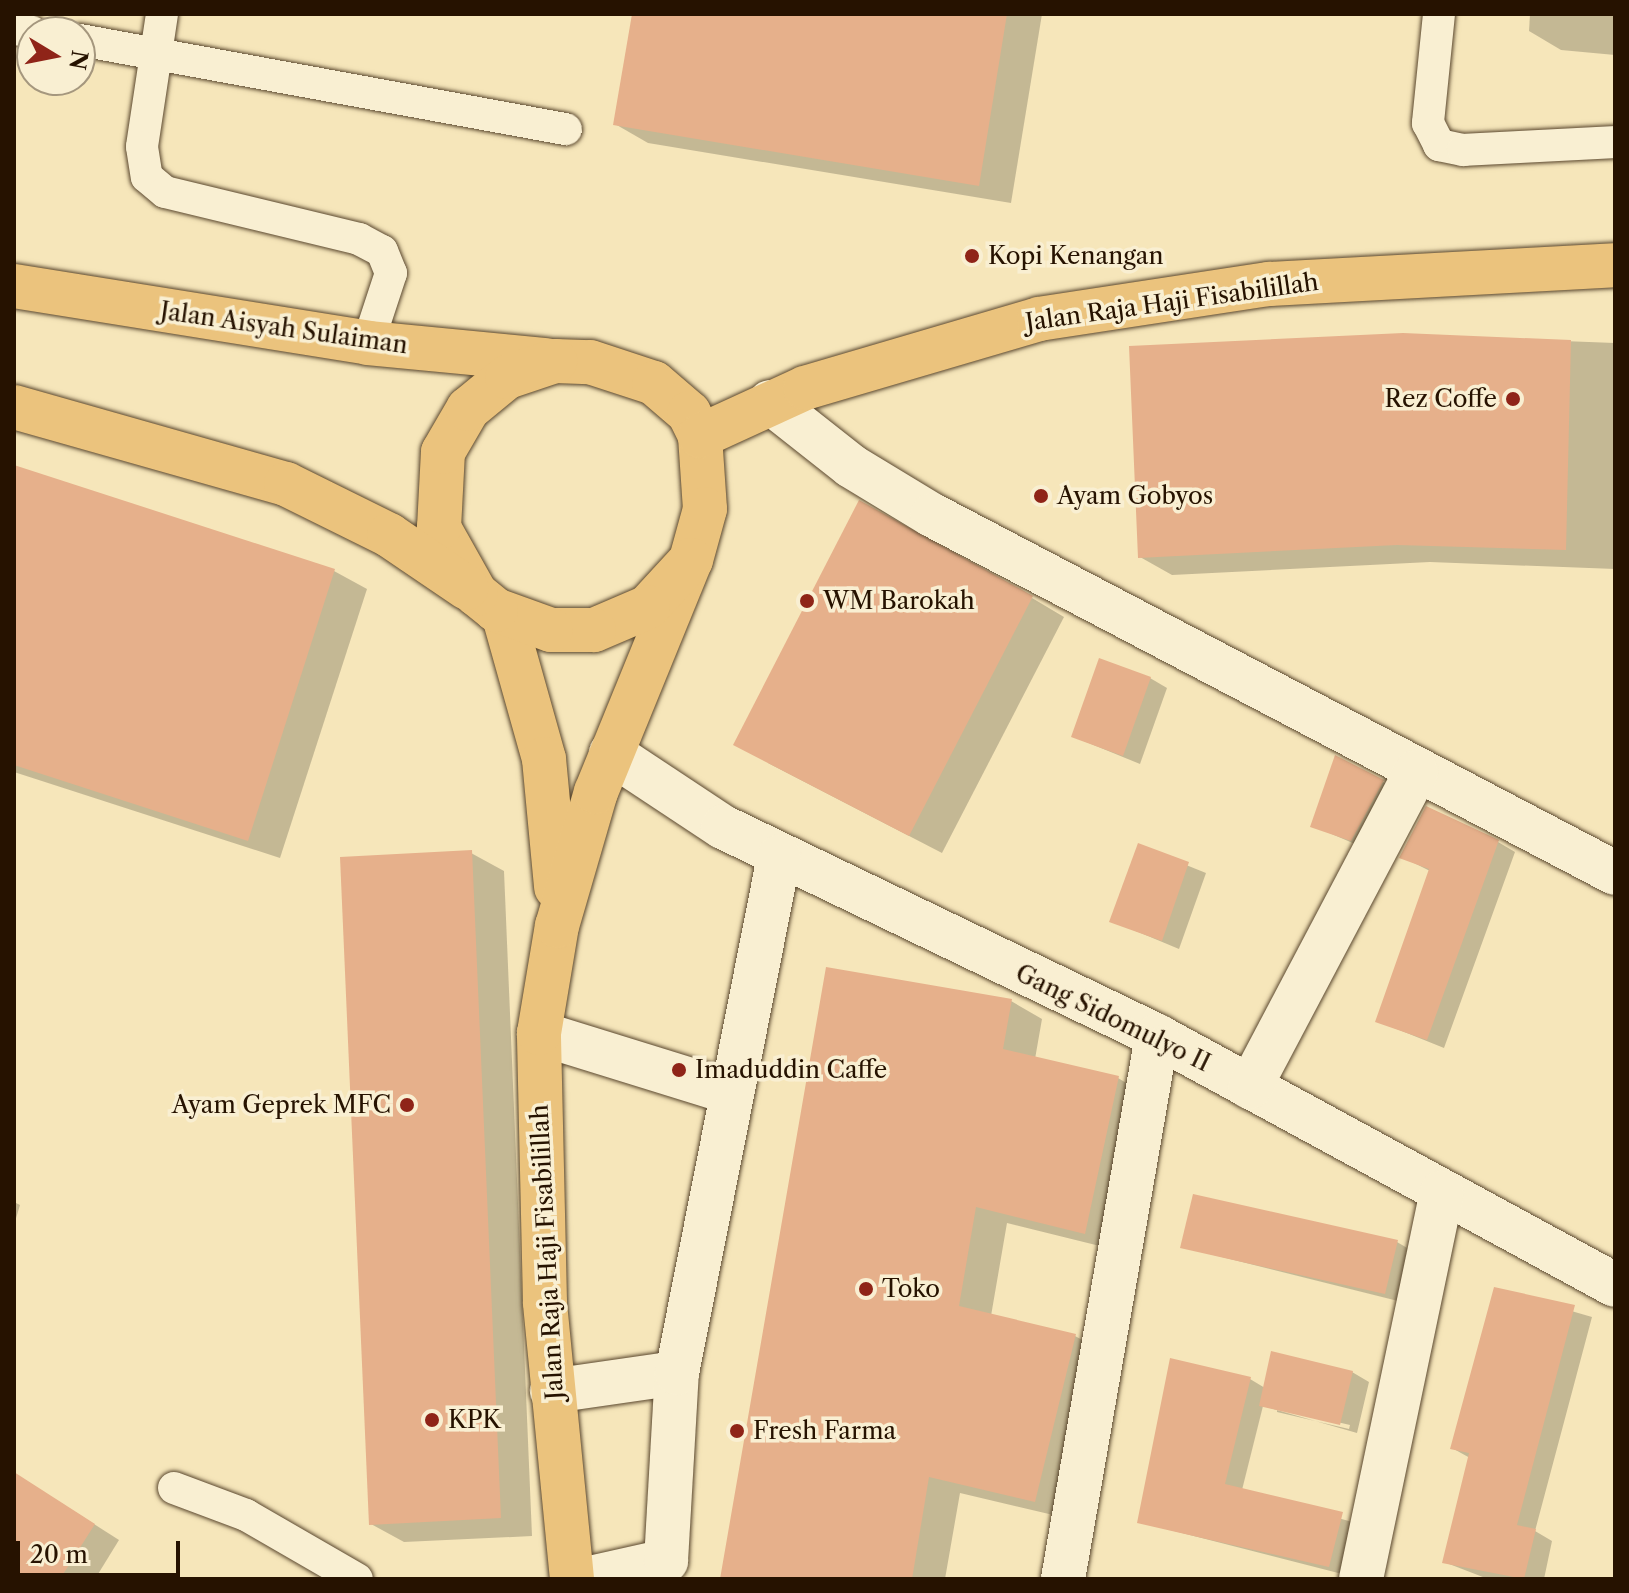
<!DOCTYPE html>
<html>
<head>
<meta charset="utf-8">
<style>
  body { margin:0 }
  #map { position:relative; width:1629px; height:1593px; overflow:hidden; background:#f6e6ba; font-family:"Libre Caslon Text",serif }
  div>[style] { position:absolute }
  .shadow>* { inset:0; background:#0003 }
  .building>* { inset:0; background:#e6b08b }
  .roads { filter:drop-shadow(0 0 2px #5a472e) drop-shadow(0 0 2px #5a472e) }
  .service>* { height:32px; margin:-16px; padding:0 16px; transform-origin:16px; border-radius:16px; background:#f9efd2 }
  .minor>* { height:44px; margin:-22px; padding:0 22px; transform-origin:22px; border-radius:22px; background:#f9efd2 }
  .primary>* { height:44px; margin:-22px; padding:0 22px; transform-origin:22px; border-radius:22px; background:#ebc37d }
  .trunk>* { height:44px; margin:-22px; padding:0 22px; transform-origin:22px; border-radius:22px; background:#ebc37d }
  .dots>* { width:22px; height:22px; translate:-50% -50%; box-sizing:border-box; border:4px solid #f9efd2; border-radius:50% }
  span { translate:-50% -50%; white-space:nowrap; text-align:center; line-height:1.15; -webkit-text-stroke:7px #f9efd2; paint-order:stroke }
  .poi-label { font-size:24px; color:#261200 }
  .left { translate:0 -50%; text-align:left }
  .right { translate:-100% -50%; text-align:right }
  .street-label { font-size:24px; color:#261200 }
  .frame { position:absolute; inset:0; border:16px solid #261200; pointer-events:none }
  .north { position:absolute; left:16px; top:16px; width:80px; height:80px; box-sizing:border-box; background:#f9efd2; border:2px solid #a5977e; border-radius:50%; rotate:100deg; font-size:22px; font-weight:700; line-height:32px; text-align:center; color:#261200 }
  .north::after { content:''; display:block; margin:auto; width:28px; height:36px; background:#8f2418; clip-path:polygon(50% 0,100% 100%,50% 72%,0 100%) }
  .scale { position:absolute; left:16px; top:1541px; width:164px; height:36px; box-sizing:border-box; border:4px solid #261200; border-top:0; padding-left:10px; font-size:24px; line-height:28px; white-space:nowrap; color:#261200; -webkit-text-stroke:6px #f9efd2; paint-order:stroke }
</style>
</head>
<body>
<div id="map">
  <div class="shadow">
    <div style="clip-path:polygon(634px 14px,1042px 14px,1011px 203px,648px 143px,615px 124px)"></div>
    <div style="clip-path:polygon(1530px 14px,1615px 14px,1615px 55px,1561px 50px,1529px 31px)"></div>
    <div style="clip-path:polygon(1403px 335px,1615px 343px,1615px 569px,1430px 562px,1172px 575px,1140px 557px)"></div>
    <div style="clip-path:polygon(14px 467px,334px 571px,367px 589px,280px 858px,14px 772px)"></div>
    <div style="clip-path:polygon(1032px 598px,1064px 617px,942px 853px,768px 763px)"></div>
    <div style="clip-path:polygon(1150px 678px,1167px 688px,1140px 764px,1074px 737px)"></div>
    <div style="clip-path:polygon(1383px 782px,1400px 791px,1369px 850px,1313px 826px)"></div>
    <div style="clip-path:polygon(1498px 842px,1515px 852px,1444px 1048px,1377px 1021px,1430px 871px,1402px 857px)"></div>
    <div style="clip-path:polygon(1139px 846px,1206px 873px,1179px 949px,1112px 921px)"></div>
    <div style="clip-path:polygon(471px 853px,504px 871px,532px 1536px,404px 1542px,371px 1524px)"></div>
    <div style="clip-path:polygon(1011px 1001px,1042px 1019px,1035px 1059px,1118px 1078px,1148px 1096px,1116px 1250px,1007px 1223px,991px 1316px,1075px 1336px,1106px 1353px,1066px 1518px,960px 1493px,945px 1579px,722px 1579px)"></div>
    <div style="clip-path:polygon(14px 1202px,20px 1205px,14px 1225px)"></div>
    <div style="clip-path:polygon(1397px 1242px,1414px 1252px,1402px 1302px,1182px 1247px)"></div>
    <div style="clip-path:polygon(1496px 1289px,1592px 1317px,1535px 1531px,1552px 1541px,1544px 1579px,1488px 1579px,1444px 1562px,1470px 1458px,1452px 1448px)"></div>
    <div style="clip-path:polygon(evenodd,1352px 1372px,1369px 1382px,1357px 1433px,1263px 1406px,1242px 1490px,1359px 1524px,1346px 1575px,1139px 1522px,1250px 1379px,1265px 1388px,1352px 1372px,1277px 1408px,1350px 1425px,1349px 1429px,1277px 1412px,1277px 1408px)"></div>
    <div style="clip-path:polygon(14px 1473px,119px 1540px,95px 1579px,14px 1579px)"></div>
  </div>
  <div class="building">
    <div style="clip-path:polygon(632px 14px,1007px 14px,979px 186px,613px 125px)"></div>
    <div style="clip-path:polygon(1403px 333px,1571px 340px,1566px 550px,1397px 545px,1138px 558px,1129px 346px)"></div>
    <div style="clip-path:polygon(14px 465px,335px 569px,248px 841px,14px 765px)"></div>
    <div style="clip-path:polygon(859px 500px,1033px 596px,909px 836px,733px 745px)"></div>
    <div style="clip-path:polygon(1099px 658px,1151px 677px,1123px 756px,1071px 737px)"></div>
    <div style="clip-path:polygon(1335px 755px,1384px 780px,1351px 841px,1310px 827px)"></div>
    <div style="clip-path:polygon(1426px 806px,1499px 840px,1427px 1040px,1375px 1022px,1429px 869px,1399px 858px)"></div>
    <div style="clip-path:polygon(1138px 843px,1189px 862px,1162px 941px,1109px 922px)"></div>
    <div style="clip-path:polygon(472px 850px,501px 1518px,369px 1525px,340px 857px)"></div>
    <div style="clip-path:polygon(826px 967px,1012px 999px,1003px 1049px,1119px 1076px,1085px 1234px,976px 1207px,959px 1306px,1076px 1334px,1035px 1502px,929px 1477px,912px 1579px,720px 1579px)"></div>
    <div style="clip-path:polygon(1193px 1194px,1398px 1240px,1385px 1294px,1180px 1248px)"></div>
    <div style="clip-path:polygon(1494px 1287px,1575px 1305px,1517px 1525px,1536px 1529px,1524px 1579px,1442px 1563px,1469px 1453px,1450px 1449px)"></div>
    <div style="clip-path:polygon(1271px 1351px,1353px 1371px,1340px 1425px,1259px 1406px)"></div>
    <div style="clip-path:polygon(1170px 1358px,1251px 1377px,1225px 1484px,1343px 1512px,1329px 1567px,1137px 1523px)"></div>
    <div style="clip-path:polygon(14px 1472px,95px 1524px,60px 1579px,14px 1579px)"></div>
  </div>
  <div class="roads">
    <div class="service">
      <div style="left:162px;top:14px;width:134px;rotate:98.6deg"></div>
      <div style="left:142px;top:147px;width:30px;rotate:81deg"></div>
      <div style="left:147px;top:177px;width:23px;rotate:40deg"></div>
      <div style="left:165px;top:192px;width:200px;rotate:13.6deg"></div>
      <div style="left:359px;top:239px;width:26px;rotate:28deg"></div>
      <div style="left:382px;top:251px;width:24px;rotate:68deg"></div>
      <div style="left:391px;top:273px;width:74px;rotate:108.2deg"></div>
      <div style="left:1439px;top:14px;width:110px;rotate:95.8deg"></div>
      <div style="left:1428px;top:123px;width:25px;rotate:63deg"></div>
      <div style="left:1439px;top:145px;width:25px;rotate:12deg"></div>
      <div style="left:1463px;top:150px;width:152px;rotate:-3deg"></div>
      <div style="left:14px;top:29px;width:18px;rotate:9deg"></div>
      <div style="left:80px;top:40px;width:494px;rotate:10.4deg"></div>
      <div style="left:174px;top:1488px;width:77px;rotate:20.6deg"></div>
      <div style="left:246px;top:1515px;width:128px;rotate:30deg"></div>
    </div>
    <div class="minor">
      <div style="left:770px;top:402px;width:103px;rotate:38.3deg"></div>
      <div style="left:851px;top:466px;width:95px;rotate:31.2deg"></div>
      <div style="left:932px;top:515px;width:771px;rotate:27.66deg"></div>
      <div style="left:611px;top:753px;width:134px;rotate:33.5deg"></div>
      <div style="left:723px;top:827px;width:482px;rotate:25.7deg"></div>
      <div style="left:1157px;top:1036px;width:521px;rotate:28.53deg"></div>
      <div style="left:539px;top:1033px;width:200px;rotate:17.2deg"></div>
      <div style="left:1250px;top:1087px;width:356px;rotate:-62.2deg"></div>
      <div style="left:552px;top:1391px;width:126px;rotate:-8.2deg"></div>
      <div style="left:586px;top:1579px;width:82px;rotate:-12.7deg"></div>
      <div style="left:666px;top:1561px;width:188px;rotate:-86.7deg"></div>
      <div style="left:677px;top:1373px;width:526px;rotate:-78.82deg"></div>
      <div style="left:1063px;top:1579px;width:551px;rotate:-80.18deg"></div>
      <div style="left:1361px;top:1579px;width:395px;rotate:-78.2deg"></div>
    </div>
    <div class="primary">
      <div style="left:503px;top:613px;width:152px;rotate:74.3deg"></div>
      <div style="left:544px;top:759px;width:129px;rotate:84.6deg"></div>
      <div style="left:572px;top:1579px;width:278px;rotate:-95.6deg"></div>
      <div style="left:545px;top:1302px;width:269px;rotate:-91.3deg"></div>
      <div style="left:539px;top:1033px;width:109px;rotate:-80.5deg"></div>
      <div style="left:557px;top:926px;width:140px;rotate:-73.8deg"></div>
      <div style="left:596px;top:792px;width:246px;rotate:-67.8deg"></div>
    </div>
    <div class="trunk">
      <div style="left:14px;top:286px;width:359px;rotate:9.1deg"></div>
      <div style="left:368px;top:343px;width:179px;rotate:5.5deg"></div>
      <div style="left:555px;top:361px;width:35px;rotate:2deg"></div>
      <div style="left:590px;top:362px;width:67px;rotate:18.2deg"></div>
      <div style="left:654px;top:383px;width:46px;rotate:40.6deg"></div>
      <div style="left:689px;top:413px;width:25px;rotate:64deg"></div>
      <div style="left:700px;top:436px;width:73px;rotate:86.1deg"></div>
      <div style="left:705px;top:509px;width:53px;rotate:105.4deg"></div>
      <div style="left:691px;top:560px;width:64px;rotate:132.5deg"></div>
      <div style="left:648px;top:607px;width:59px;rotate:156.9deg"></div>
      <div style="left:594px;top:630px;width:43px;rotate:180deg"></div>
      <div style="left:551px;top:630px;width:59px;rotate:-160deg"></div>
      <div style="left:496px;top:610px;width:26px;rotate:-141deg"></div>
      <div style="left:476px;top:594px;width:76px;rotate:-119.3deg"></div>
      <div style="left:439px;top:528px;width:76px;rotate:-87deg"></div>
      <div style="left:443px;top:452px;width:50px;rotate:-59.8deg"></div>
      <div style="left:468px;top:409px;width:50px;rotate:-39.4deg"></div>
      <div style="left:507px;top:377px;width:51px;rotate:-18.4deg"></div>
      <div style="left:14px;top:407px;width:283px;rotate:15.8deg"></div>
      <div style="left:286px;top:484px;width:115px;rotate:26.3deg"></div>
      <div style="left:389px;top:535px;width:94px;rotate:34.2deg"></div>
      <div style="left:700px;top:436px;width:115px;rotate:-24.6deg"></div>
      <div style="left:805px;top:388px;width:244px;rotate:-16.4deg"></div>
      <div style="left:1039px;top:319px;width:233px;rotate:-8.7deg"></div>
      <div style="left:1269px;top:284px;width:347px;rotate:-3.1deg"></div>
    </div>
  </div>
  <div class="dots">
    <div style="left:972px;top:256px;background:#8f2418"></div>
    <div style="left:1513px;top:399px;background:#8f2418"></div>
    <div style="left:1041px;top:496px;background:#8f2418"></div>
    <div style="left:807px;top:601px;background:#8f2418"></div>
    <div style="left:679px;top:1070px;background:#8f2418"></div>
    <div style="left:407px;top:1105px;background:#8f2418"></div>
    <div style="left:866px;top:1289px;background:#8f2418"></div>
    <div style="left:432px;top:1420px;background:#8f2418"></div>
    <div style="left:737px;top:1431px;background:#8f2418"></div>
  </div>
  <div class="poi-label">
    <span class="left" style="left:988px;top:256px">Kopi Kenangan</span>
    <span class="right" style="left:1497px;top:399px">Rez Coffe</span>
    <span class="left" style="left:1057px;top:496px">Ayam Gobyos</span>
    <span class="left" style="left:823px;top:601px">WM Barokah</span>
    <span class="left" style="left:695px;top:1070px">Imaduddin Caffe</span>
    <span class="right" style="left:391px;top:1105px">Ayam Geprek MFC</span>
    <span class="left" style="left:882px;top:1289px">Toko</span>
    <span class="left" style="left:448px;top:1420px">KPK</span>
    <span class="left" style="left:753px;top:1431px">Fresh Farma</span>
  </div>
  <div class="street-label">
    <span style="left:1172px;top:302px;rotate:-8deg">Jalan Raja Haji Fisabilillah</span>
    <span style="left:284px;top:328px;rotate:8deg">Jalan Aisyah Sulaiman</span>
    <span style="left:1113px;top:1018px;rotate:26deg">Gang Sidomulyo II</span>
    <span style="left:547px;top:1252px;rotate:-93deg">Jalan Raja Haji Fisabilillah</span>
  </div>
  <div class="frame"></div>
  <div class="north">N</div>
  <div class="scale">20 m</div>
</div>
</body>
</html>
